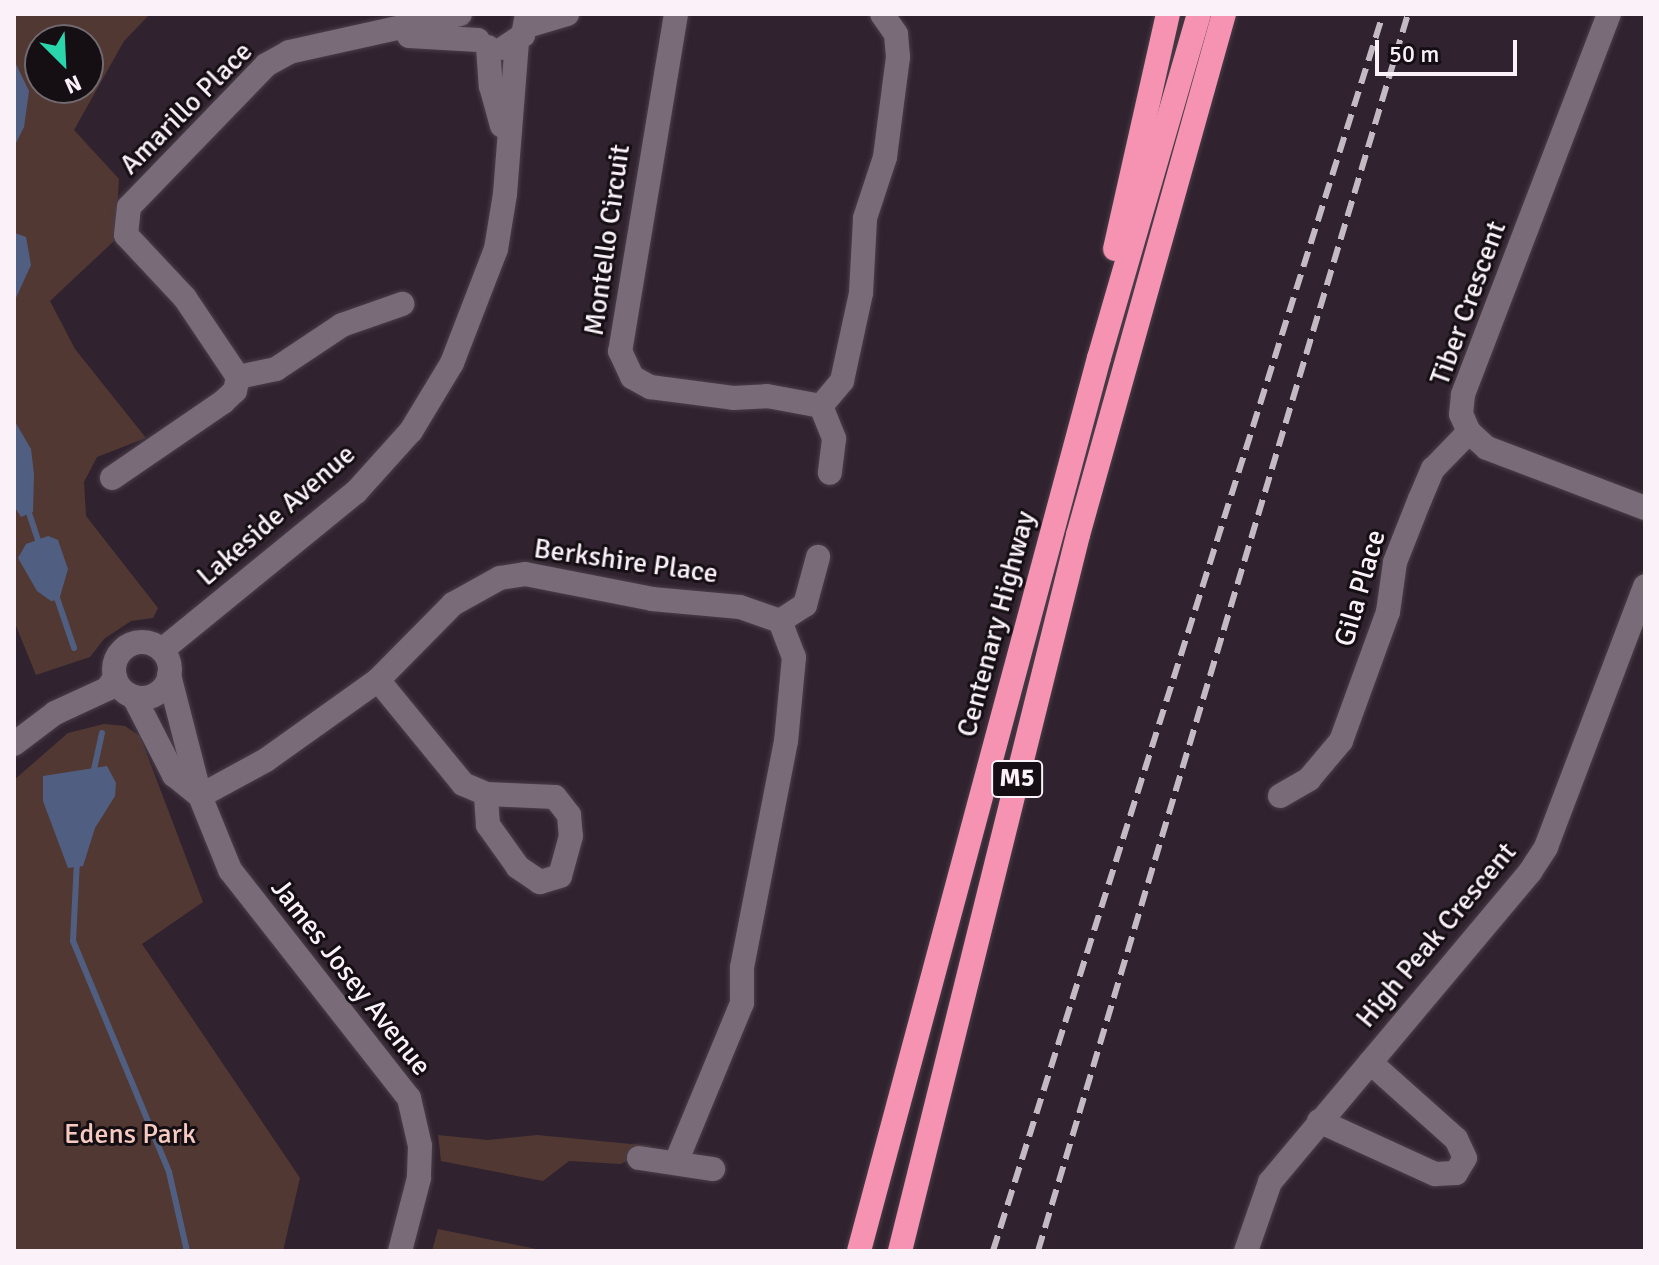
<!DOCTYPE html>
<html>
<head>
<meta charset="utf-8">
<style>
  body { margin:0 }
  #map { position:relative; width:1659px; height:1265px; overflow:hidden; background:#30232f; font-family:Signika,sans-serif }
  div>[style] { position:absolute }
  .green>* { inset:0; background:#523833 }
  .water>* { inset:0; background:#505f81 }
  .stream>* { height:6px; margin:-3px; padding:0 3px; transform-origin:3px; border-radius:3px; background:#505f81 }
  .roads { filter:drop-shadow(0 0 2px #4a3e49) drop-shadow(0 0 2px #4a3e49) }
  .minor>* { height:24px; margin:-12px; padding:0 12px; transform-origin:12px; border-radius:12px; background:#7a6b79 }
  .minor>.ring { margin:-12px; padding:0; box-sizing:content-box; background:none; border:24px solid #7a6b79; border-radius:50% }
  .highway>* { height:24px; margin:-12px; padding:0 12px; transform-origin:12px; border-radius:12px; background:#f693b2 }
  .rail>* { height:6px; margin-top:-3px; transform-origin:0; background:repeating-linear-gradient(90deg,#c4bac3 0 16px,transparent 0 24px) }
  span { translate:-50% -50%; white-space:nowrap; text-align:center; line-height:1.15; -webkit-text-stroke:6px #150f14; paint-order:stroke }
  .shield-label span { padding:2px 6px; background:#150f14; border:2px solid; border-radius:6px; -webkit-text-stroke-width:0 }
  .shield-label { font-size:26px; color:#faf1f9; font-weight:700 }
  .street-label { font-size:28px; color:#faf1f9 }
  .park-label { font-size:28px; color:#f7cac1 }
  .frame { position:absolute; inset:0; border:16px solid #faf1f9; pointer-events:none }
  .north { position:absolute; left:24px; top:24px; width:80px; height:80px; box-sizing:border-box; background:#150f14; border:2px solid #716970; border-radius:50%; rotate:156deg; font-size:22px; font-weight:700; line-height:32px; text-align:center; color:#faf1f9 }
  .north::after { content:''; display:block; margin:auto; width:28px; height:36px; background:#2ad5ac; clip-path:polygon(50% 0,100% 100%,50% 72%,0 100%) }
  .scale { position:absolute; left:1375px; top:40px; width:142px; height:36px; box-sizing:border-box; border:4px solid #faf1f9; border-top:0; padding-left:10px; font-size:24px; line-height:28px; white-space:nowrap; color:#faf1f9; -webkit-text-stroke:6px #150f14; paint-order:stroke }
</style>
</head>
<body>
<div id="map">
  <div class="green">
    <div style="clip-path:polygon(evenodd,14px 14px,150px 14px,124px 41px,74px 130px,119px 179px,115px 240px,50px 301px,75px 349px,146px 438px,97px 457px,84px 482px,86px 516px,158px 608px,153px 618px,131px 621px,104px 639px,90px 657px,36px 675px,14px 621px,14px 14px,40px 40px,88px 40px,88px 88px,40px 88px,40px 40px)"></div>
    <div style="clip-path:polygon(104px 724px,125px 726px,140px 736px,203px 902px,142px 944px,300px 1178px,283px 1251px,14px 1251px,14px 780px,68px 733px)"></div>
    <div style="clip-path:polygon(438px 1135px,488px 1140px,537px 1135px,652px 1146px,621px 1164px,569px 1161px,543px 1181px,441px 1161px)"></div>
    <div style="clip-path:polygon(438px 1229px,546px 1251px,432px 1251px)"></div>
  </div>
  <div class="water">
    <div style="clip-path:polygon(14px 60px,29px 91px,24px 127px,14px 147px)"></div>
    <div style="clip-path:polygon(15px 233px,26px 237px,31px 265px,14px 302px)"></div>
    <div style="clip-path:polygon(14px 420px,31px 449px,34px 474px,33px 512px,21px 517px,14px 506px)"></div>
    <div style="clip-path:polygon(48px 536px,58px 540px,68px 569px,59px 600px,51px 601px,37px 591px,18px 558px,26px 544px)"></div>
    <div style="clip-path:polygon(107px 766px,116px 783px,115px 796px,95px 828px,83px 866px,68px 868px,43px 801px,43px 776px)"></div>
  </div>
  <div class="stream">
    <div style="left:27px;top:507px;width:41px;rotate:71.6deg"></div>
    <div style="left:56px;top:595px;width:56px;rotate:71.2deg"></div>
    <div style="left:93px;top:774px;width:42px;rotate:-77.6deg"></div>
    <div style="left:77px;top:860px;width:81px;rotate:92.8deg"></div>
    <div style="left:73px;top:941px;width:250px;rotate:67.4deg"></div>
    <div style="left:169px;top:1172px;width:81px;rotate:77.2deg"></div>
  </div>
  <div class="roads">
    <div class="minor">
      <div style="left:676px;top:14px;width:342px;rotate:99.4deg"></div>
      <div style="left:620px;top:351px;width:29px;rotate:65deg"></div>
      <div style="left:632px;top:377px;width:21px;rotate:29deg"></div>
      <div style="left:650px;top:387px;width:84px;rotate:7.5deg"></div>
      <div style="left:733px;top:398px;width:34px;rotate:-3deg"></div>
      <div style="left:767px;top:396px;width:55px;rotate:10.5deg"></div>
      <div style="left:821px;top:406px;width:33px;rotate:-50deg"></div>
      <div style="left:842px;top:381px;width:90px;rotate:-77.8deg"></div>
      <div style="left:861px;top:293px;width:75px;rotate:-86.9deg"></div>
      <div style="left:865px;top:218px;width:64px;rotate:-71.8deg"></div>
      <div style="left:885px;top:157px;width:101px;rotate:-82.6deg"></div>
      <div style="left:898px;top:57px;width:23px;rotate:-95deg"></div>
      <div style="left:896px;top:34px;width:24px;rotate:-125deg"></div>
      <div style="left:1609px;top:14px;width:408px;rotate:111deg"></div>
      <div style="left:1463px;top:395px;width:19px;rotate:96deg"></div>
      <div style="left:1461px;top:414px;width:20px;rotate:66deg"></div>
      <div style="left:1469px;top:432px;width:24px;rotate:42deg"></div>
      <div style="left:1487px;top:448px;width:169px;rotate:20.8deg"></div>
      <div style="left:527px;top:26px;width:42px;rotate:-16.7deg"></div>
      <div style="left:409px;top:36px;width:69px;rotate:3.3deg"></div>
      <div style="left:488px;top:47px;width:39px;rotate:86deg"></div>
      <div style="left:491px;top:86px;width:41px;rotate:74.6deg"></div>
      <div style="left:504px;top:48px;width:23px;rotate:-34deg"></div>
      <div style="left:523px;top:35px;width:21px;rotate:-79deg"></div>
      <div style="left:238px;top:377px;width:39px;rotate:-12deg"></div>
      <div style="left:276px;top:369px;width:79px;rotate:-33.7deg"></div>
      <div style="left:342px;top:325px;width:64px;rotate:-19.3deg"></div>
      <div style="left:821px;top:406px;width:35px;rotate:68deg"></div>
      <div style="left:834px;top:439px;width:34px;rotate:97deg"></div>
      <div style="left:112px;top:478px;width:135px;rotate:-34.4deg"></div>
      <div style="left:223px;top:402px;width:16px;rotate:-43deg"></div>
      <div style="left:235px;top:391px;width:14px;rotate:-78deg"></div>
      <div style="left:238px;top:377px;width:95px;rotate:-123.9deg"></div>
      <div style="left:185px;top:298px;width:86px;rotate:-133.1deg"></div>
      <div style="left:126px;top:235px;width:28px;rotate:-84deg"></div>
      <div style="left:129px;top:207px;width:197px;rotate:-46deg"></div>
      <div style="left:266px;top:65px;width:26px;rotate:-29deg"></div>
      <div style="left:289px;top:52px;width:175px;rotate:-12.5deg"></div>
      <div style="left:780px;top:621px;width:30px;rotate:-33deg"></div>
      <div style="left:805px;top:605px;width:50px;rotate:-74.8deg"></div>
      <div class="ring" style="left:114px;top:642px;width:32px;height:32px"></div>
      <div style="left:162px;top:650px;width:250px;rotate:-39.2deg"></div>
      <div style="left:356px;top:492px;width:82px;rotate:-48deg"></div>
      <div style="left:411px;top:431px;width:79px;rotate:-58.9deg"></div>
      <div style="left:452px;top:363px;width:122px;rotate:-68.9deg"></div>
      <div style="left:496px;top:249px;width:56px;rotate:-80.7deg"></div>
      <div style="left:505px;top:194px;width:152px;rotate:-85.5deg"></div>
      <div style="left:169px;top:675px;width:125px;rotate:75.6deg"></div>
      <div style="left:200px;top:796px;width:80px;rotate:67.9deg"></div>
      <div style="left:230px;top:870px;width:290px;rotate:51.9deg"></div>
      <div style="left:409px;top:1098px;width:49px;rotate:77.1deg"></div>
      <div style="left:420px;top:1146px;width:32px;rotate:92deg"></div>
      <div style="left:419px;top:1178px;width:75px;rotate:104.6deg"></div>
      <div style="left:378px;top:680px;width:134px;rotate:50.7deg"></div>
      <div style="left:463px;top:784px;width:25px;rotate:23deg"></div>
      <div style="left:486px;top:794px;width:69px;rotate:2.5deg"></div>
      <div style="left:555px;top:797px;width:23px;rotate:52deg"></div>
      <div style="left:569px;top:815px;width:21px;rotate:85deg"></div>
      <div style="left:571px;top:836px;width:41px;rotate:105.4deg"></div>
      <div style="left:560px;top:876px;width:21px;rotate:163deg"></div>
      <div style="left:540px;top:882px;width:27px;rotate:-146deg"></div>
      <div style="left:518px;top:867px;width:52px;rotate:-125.5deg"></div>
      <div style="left:488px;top:825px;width:31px;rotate:-94deg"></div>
      <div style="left:134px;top:697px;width:88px;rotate:62.9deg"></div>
      <div style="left:174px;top:775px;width:33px;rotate:39deg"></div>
      <div style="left:14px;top:744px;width:51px;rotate:-37.1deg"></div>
      <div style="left:55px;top:713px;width:57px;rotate:-24.8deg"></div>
      <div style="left:107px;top:689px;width:14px;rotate:-54deg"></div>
      <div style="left:200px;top:796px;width:75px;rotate:-28.6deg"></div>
      <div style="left:266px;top:760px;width:138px;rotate:-35.5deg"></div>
      <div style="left:378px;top:680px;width:107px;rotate:-45.4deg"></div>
      <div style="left:453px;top:604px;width:54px;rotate:-29deg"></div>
      <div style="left:500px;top:578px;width:25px;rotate:-9deg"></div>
      <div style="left:525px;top:574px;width:129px;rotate:11.1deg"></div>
      <div style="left:652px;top:599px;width:88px;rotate:5.2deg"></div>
      <div style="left:740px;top:607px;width:42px;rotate:19.3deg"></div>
      <div style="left:780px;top:621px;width:39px;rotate:69deg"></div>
      <div style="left:794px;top:657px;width:84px;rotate:95.4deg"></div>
      <div style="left:786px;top:741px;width:231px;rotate:101deg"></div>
      <div style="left:742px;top:968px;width:35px;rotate:90deg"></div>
      <div style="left:742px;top:1003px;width:172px;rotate:112.5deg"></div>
      <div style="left:1280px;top:796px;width:34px;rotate:-30deg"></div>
      <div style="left:1309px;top:779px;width:50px;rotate:-49.9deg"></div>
      <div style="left:1341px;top:741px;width:137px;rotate:-70deg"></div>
      <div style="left:1388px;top:612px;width:50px;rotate:-82deg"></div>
      <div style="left:1395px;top:562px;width:68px;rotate:-68.4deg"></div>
      <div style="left:1420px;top:499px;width:33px;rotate:-67deg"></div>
      <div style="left:1433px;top:469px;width:52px;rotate:-45.8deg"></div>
      <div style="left:1319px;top:1121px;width:128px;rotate:24.6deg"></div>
      <div style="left:1435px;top:1174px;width:21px;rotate:-3deg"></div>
      <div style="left:1456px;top:1173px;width:17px;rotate:-59deg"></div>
      <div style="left:1465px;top:1158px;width:21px;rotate:-115deg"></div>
      <div style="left:1456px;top:1139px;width:115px;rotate:-138.2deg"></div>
      <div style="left:639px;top:1158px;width:75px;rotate:8.5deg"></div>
      <div style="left:1246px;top:1251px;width:73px;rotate:-70.8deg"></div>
      <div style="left:1270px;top:1182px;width:405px;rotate:-50deg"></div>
      <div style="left:1530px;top:872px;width:30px;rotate:-57deg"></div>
      <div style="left:1546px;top:847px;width:279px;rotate:-69.2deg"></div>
    </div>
    <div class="highway">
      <div style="left:1115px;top:249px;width:241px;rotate:-77.3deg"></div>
      <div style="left:859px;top:1251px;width:925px;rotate:-74.96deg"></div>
      <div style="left:1099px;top:358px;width:358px;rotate:-73.8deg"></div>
      <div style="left:900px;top:1251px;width:738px;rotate:-76.04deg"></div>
      <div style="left:1078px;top:535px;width:541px;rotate:-74.35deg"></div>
    </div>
  </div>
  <div class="rail">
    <div style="left:993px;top:1251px;width:1297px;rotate:-72.5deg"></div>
    <div style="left:1038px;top:1251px;width:1291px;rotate:-73.35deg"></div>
  </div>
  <div class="shield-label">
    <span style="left:1017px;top:779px">M5</span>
  </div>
  <div class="street-label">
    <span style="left:186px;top:108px;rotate:-45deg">Amarillo Place</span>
    <span style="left:607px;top:240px;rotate:-82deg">Montello Circuit</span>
    <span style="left:1468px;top:303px;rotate:-70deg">Tiber Crescent</span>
    <span style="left:276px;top:515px;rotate:-41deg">Lakeside Avenue</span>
    <span style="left:626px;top:561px;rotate:8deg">Berkshire Place</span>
    <span style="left:1360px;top:588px;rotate:-74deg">Gila Place</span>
    <span style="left:996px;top:624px;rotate:-75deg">Centenary Highway</span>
    <span style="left:1436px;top:935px;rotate:-50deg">High Peak Crescent</span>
    <span style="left:351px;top:977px;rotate:52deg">James Josey Avenue</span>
  </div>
  <div class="park-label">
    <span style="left:130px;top:1134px">Edens Park</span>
  </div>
  <div class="frame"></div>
  <div class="north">N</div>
  <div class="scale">50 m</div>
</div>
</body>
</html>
